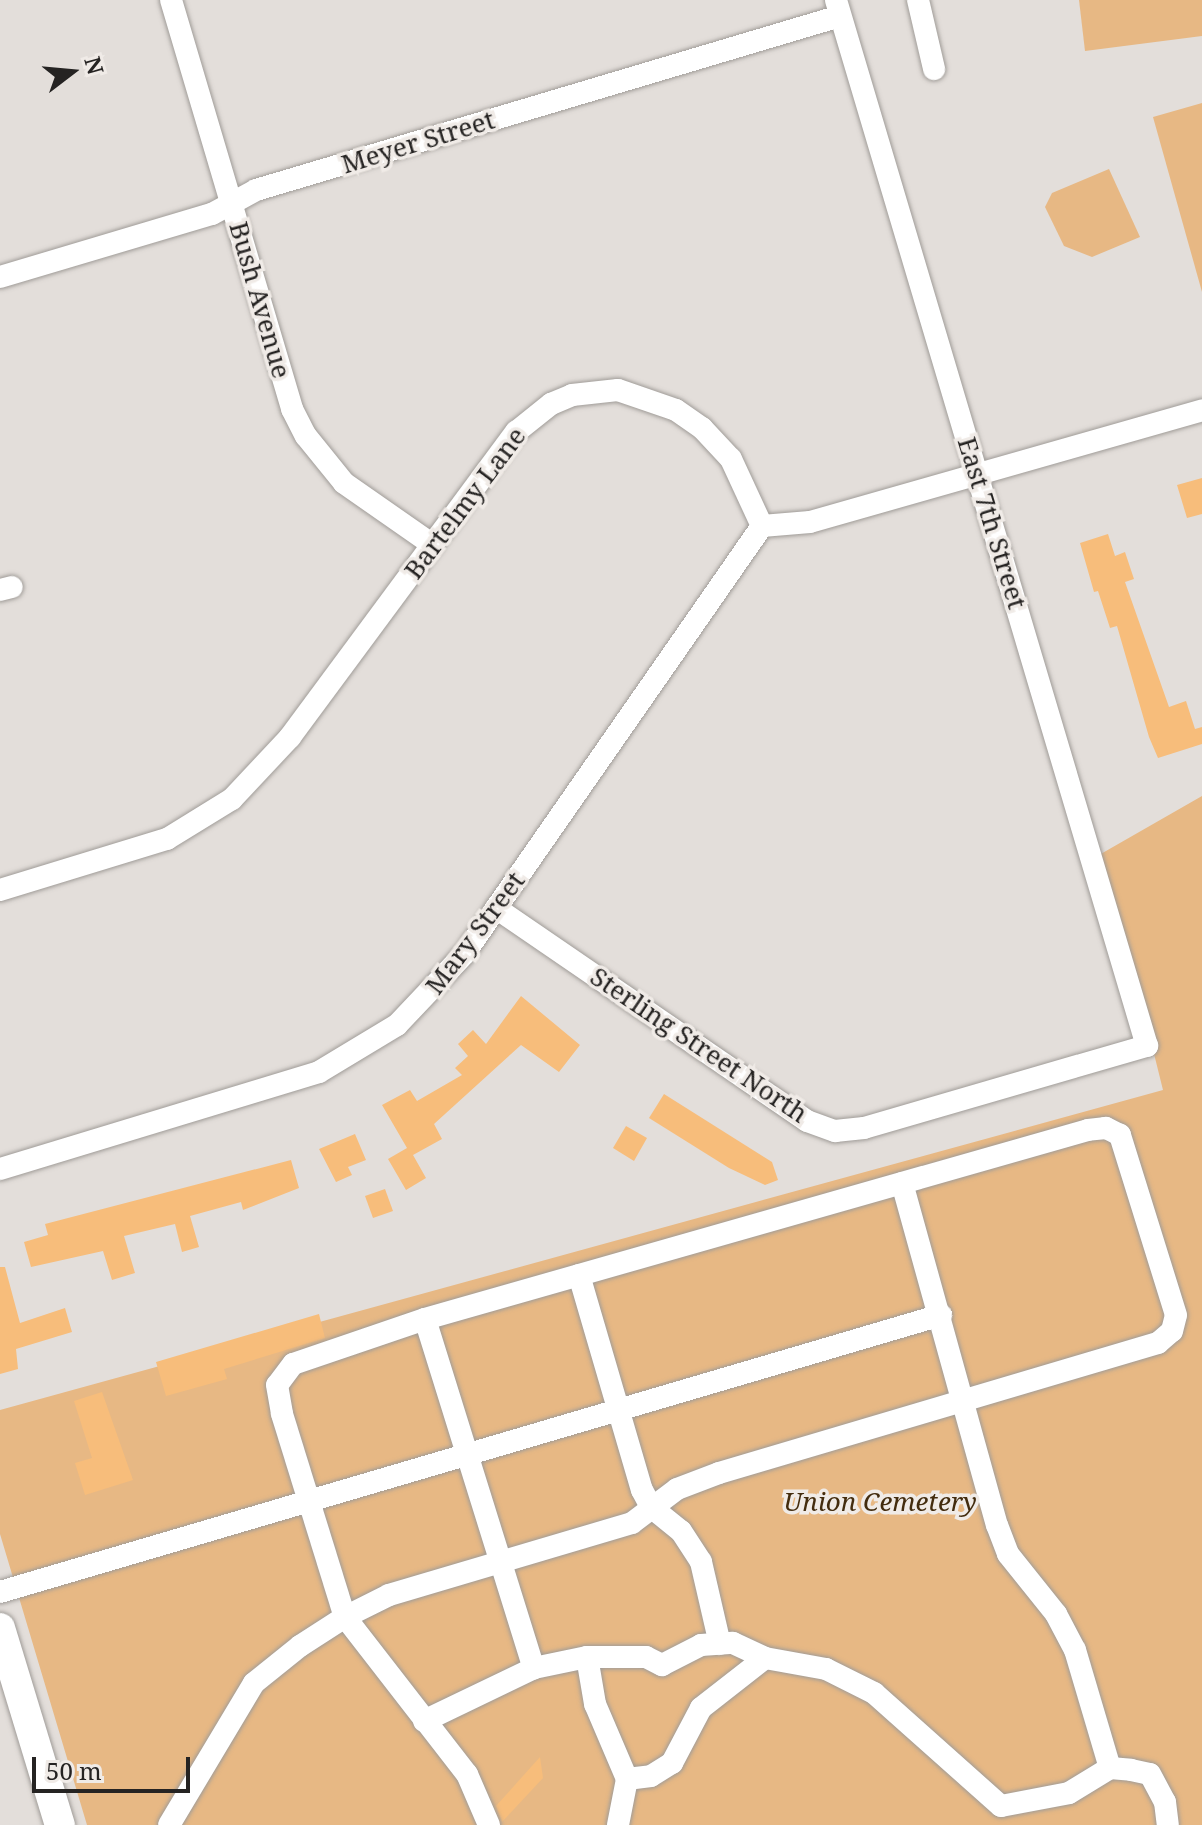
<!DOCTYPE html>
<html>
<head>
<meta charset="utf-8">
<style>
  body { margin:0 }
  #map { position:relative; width:1202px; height:1825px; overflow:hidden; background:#e3deda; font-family:"Noto Serif",serif }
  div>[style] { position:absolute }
  .green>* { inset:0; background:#e7b884 }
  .building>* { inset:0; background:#f7bd7b }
  .roads { filter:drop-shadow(0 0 2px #a09c98) drop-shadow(0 0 2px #a09c98) }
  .minor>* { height:22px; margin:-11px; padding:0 11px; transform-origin:11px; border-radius:11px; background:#fff }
  .major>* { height:30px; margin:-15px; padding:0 15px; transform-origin:15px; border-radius:15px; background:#fff }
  span { translate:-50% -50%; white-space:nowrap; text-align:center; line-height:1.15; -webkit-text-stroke:7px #f0ebe7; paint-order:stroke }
  .street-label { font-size:26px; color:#252322 }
  .park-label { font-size:26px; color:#432c0e; font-style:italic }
  .north { position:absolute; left:32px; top:32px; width:80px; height:80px; -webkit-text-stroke:6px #f0ebe7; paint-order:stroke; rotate:74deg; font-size:22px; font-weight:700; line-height:32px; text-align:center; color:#252322 }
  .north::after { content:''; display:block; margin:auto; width:28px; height:36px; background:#252322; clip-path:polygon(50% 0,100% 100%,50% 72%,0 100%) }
  .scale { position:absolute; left:32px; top:1757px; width:158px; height:36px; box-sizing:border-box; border:4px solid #252322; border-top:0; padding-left:10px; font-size:24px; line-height:28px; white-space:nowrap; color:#252322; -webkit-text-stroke:6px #f0ebe7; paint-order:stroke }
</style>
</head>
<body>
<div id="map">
  <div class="green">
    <div style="clip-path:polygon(1079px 0,1202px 0,1202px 36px,1085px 51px)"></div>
    <div style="clip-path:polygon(1202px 103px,1202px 292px,1153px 117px)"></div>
    <div style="clip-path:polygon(1109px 169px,1140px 237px,1092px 257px,1064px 246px,1045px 207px,1052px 193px)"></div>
    <div style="clip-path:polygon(1202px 796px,1202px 1825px,87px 1825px,0 1534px,0 1410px,1163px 1090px,1124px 933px,1092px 859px)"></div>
  </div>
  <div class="building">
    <div style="clip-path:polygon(1202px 478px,1202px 514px,1187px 518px,1177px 485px)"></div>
    <div style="clip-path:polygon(1108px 534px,1115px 556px,1125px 552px,1134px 579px,1125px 582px,1169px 707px,1186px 701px,1195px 729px,1202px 727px,1202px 744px,1158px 758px,1149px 737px,1117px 626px,1110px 628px,1098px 591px,1094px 592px,1080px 543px)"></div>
    <div style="clip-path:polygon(521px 996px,580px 1045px,559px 1072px,521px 1045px,434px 1124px,442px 1139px,413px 1155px,426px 1178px,406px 1190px,388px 1159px,407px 1148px,382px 1105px,410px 1090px,417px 1101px,462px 1075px,455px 1068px,468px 1056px,458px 1044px,473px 1030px,486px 1044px)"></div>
    <div style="clip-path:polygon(664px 1094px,772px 1162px,778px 1180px,765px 1185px,729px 1168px,649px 1118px)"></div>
    <div style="clip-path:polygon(626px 1126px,647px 1138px,634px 1161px,613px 1148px)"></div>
    <div style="clip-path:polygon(355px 1134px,366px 1160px,348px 1167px,352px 1175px,336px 1182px,319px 1149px)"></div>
    <div style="clip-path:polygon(291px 1160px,299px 1188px,243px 1210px,241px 1202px,190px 1216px,199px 1247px,182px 1252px,175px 1224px,124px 1236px,135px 1273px,112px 1280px,103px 1251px,31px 1267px,24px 1242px,48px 1235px,45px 1224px)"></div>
    <div style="clip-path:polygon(385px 1189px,393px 1211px,373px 1218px,365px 1196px)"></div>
    <div style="clip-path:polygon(0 1267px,5px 1267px,20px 1323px,65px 1308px,72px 1332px,16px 1349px,18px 1369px,0 1374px)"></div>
    <div style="clip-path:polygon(319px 1314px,325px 1338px,224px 1369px,227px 1379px,166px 1396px,156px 1362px)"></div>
    <div style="clip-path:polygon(102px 1392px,133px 1480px,85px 1495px,75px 1463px,92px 1458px,74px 1401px)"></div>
    <div style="clip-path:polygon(540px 1757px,543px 1778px,502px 1822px,496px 1806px)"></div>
  </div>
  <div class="roads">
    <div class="minor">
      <div style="left:171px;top:0;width:427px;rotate:73.5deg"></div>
      <div style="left:292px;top:409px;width:30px;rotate:63deg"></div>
      <div style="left:306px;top:436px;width:60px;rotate:51deg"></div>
      <div style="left:344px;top:483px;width:108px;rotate:34.9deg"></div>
      <div style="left:918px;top:0;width:71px;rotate:76.9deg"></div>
      <div style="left:0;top:277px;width:221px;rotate:-16.6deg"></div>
      <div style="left:212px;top:214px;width:50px;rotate:-28.6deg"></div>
      <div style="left:256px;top:190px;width:609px;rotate:-16.59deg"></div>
      <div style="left:762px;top:526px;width:48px;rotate:-4.8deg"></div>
      <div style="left:810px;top:522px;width:408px;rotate:-15.9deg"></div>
      <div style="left:0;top:590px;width:12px;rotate:-14deg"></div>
      <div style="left:0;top:890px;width:175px;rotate:-17deg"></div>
      <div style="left:167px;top:839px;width:76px;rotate:-31.6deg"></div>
      <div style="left:232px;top:799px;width:85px;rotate:-46.9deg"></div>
      <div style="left:290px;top:737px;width:380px;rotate:-53.5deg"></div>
      <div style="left:516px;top:432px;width:45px;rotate:-38.7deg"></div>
      <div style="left:551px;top:404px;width:23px;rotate:-23deg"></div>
      <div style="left:572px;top:395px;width:46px;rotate:-6.2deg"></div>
      <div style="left:618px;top:390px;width:61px;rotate:19deg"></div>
      <div style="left:676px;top:410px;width:32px;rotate:35deg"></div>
      <div style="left:702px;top:428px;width:42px;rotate:46.9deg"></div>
      <div style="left:731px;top:459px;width:74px;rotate:65.2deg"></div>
      <div style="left:496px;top:908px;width:377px;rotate:34.4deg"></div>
      <div style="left:807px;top:1121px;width:30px;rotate:20deg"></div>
      <div style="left:835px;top:1131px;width:29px;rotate:-6deg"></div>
      <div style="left:864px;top:1128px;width:295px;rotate:-16.2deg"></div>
      <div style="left:1147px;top:1046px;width:1091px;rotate:-106.56deg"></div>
      <div style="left:0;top:1169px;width:333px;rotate:-16.9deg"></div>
      <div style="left:319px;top:1072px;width:91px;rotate:-31.1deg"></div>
      <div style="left:397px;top:1025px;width:99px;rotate:-46.6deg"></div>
      <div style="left:465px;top:953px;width:520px;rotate:-55.18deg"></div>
      <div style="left:902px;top:1183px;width:355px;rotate:74.5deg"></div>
      <div style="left:997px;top:1525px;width:31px;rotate:69deg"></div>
      <div style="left:1008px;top:1554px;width:77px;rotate:51.3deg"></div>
      <div style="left:1056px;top:1614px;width:41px;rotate:62.2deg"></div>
      <div style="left:1075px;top:1650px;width:123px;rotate:73.5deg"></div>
      <div style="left:579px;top:1275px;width:224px;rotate:73.7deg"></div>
      <div style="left:642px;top:1490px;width:19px;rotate:62deg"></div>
      <div style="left:651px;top:1507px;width:38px;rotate:39deg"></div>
      <div style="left:681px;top:1531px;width:37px;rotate:57deg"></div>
      <div style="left:701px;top:1562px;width:84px;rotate:77deg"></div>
      <div style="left:425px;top:1319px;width:366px;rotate:72.7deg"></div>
      <div style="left:0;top:1592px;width:981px;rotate:-16.4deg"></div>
      <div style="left:587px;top:1657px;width:48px;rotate:80.3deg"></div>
      <div style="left:595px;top:1704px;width:82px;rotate:66.9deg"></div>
      <div style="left:627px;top:1779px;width:47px;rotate:101.1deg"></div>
      <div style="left:424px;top:1721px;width:122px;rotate:-25.7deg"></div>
      <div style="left:534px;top:1668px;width:54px;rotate:-11.7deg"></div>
      <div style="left:587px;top:1657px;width:59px"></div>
      <div style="left:646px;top:1657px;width:18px;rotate:27deg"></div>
      <div style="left:662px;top:1665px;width:44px;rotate:-27.1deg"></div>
      <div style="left:701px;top:1645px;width:32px;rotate:-4deg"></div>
      <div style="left:733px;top:1643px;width:35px;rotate:25deg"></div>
      <div style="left:765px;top:1658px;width:62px;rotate:10.2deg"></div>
      <div style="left:826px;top:1669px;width:54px;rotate:26.6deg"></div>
      <div style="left:874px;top:1693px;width:170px;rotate:41.7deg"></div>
      <div style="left:1001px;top:1806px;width:69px;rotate:-10.8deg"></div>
      <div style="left:1069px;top:1793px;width:48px;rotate:-31.4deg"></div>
      <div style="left:1110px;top:1768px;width:21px;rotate:5deg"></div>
      <div style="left:1131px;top:1770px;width:19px;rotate:12deg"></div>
      <div style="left:1150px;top:1774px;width:32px;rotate:62deg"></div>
      <div style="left:1165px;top:1802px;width:23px;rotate:83deg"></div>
      <div style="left:627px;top:1779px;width:24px;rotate:-7deg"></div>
      <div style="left:651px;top:1776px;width:25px;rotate:-32deg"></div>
      <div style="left:672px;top:1763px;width:62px;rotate:-62.2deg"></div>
      <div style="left:701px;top:1708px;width:81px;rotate:-38deg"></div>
      <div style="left:169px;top:1825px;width:165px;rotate:-59.1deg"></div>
      <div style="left:254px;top:1683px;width:59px;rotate:-38.8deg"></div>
      <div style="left:300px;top:1646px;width:54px;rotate:-32.8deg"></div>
      <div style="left:345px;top:1617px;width:49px;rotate:-26.6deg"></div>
      <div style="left:389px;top:1595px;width:253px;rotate:-16.5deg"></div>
      <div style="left:632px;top:1523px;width:56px;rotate:-37.1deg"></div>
      <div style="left:677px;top:1489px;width:45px;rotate:-20.9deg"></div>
      <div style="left:719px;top:1473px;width:458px;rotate:-16.5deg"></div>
      <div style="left:1158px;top:1343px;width:18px;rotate:-41deg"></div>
      <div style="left:1172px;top:1331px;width:16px;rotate:-76deg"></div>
      <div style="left:1176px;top:1315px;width:189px;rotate:-107.3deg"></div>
      <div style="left:1120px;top:1135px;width:16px;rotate:-153deg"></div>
      <div style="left:1106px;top:1128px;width:18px;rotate:174deg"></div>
      <div style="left:1088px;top:1130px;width:689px;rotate:164.09deg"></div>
      <div style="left:425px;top:1319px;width:139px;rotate:161.2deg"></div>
      <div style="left:293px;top:1364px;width:26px;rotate:127deg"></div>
      <div style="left:277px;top:1385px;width:29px;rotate:80deg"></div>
      <div style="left:282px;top:1414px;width:213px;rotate:72.8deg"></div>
      <div style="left:345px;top:1617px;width:199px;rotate:52.2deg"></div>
      <div style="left:467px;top:1774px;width:56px;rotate:66.7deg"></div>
    </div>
    <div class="major">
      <div style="left:0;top:1628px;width:206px;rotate:73.1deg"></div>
    </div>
  </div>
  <div class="street-label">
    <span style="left:418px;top:142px;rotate:-17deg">Meyer Street</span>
    <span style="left:260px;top:300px;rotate:74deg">Bush Avenue</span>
    <span style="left:465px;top:503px;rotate:-53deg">Bartelmy Lane</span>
    <span style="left:992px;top:523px;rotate:73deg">East 7th Street</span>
    <span style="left:475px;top:933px;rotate:-53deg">Mary Street</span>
    <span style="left:699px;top:1045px;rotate:34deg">Sterling Street North</span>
  </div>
  <div class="park-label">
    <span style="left:880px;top:1502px">Union Cemetery</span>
  </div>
  <div class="north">N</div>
  <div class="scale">50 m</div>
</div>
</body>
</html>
